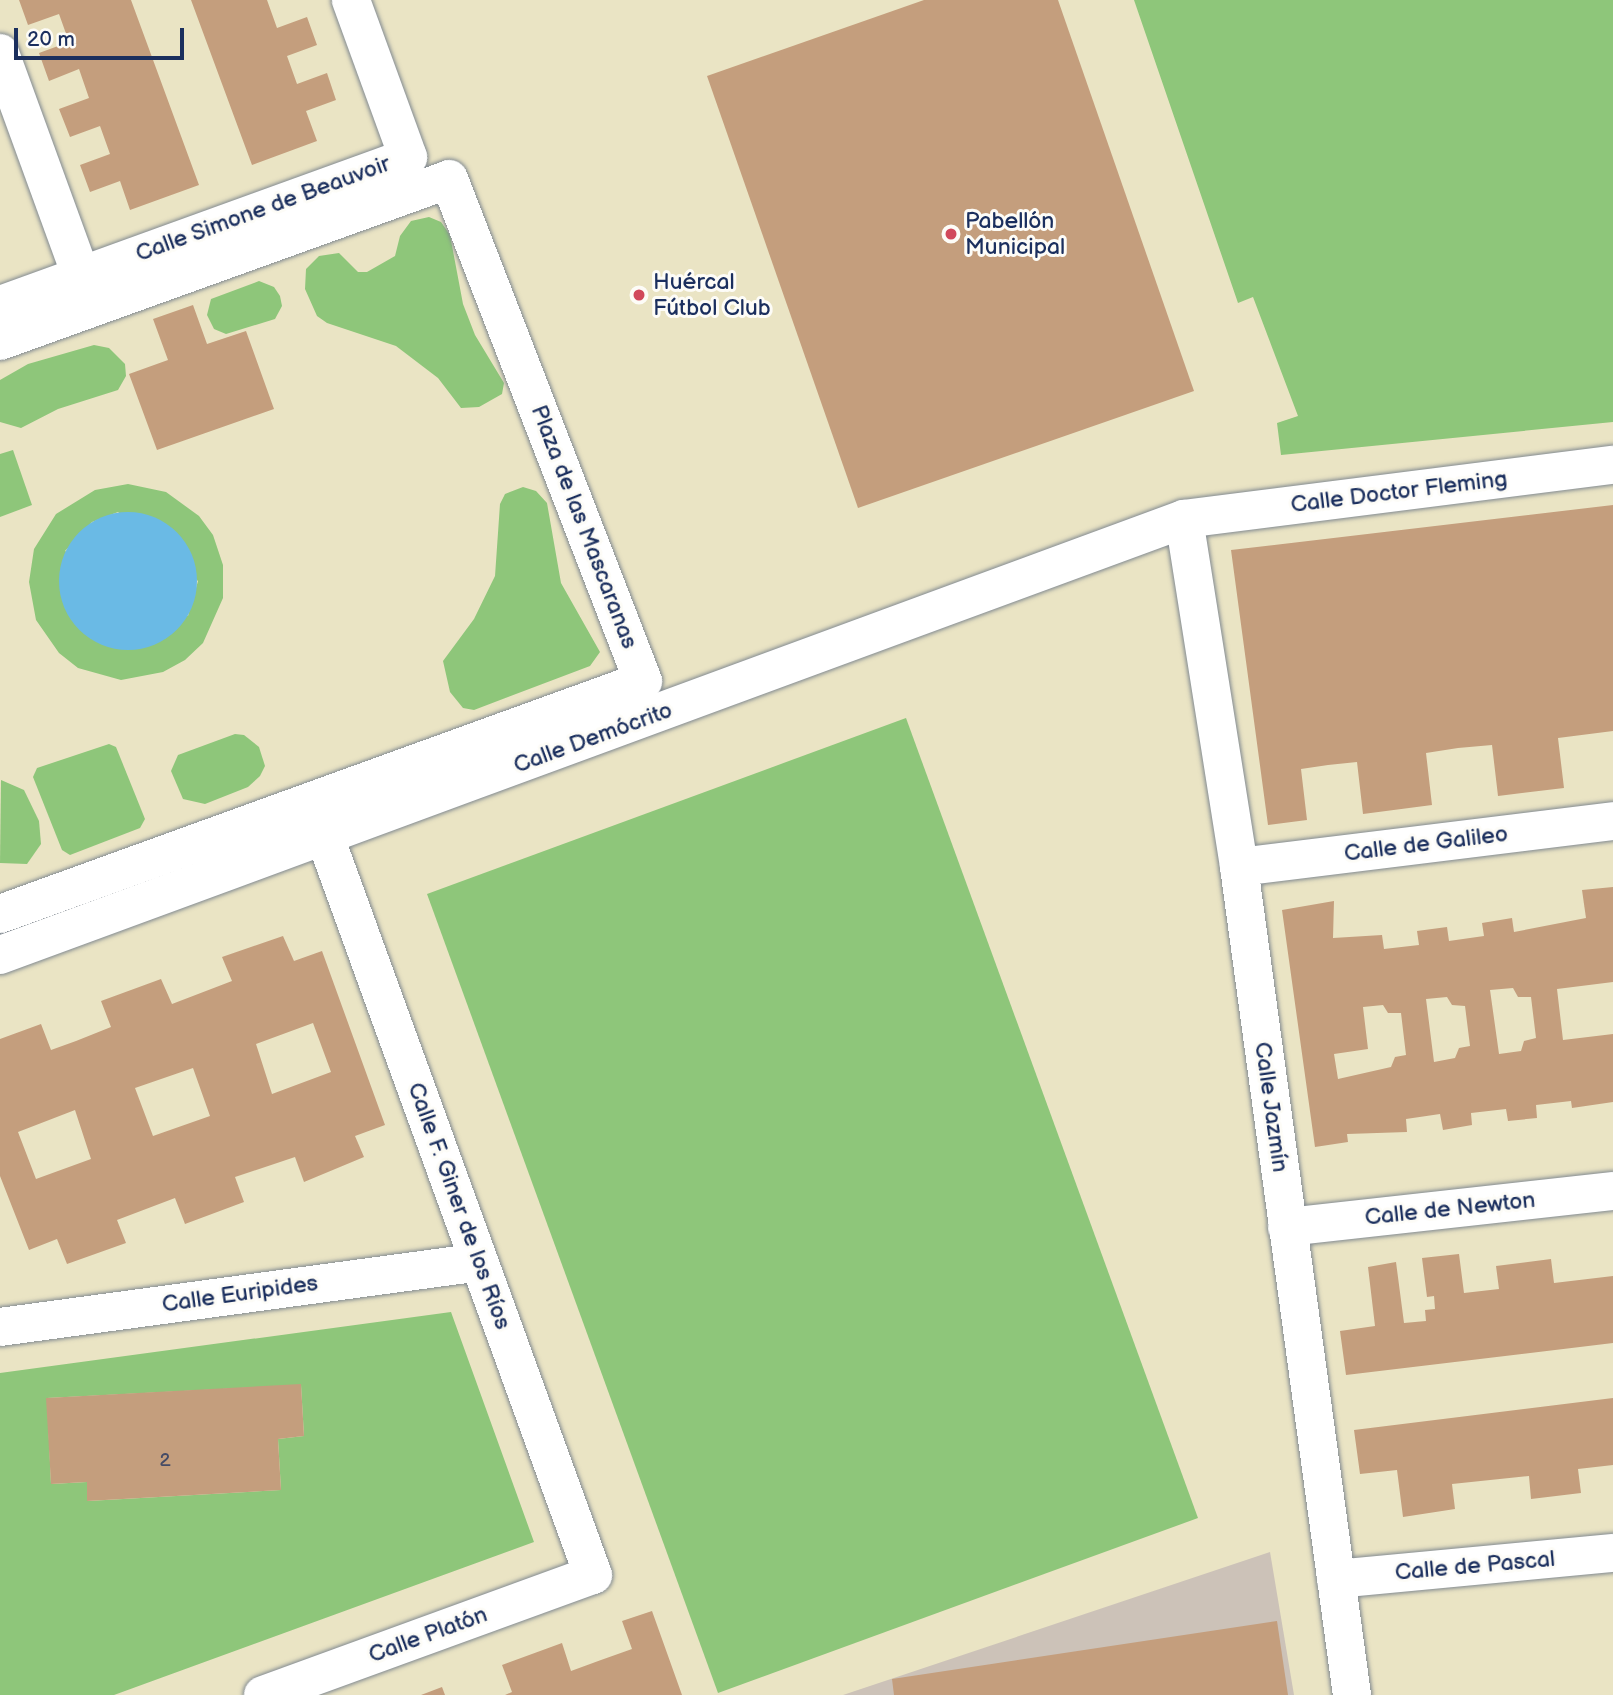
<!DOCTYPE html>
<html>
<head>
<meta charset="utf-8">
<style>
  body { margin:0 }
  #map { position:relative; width:1613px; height:1695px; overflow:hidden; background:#eae4c4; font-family:"Balsamiq Sans",sans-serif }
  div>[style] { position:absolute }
  .industrial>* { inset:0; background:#ccc2b8 }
  .green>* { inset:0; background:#8ec67a }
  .water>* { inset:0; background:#6abae5 }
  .round { border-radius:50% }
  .building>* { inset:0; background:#c49e7d }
  .roads { filter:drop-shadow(0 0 2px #828a91) drop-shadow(0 0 2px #828a91) }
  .minor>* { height:38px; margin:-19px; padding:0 19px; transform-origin:19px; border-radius:19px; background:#fff }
  .dots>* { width:19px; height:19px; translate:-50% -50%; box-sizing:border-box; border:4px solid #fdfcf7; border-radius:50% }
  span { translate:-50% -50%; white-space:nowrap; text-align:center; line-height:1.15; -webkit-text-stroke:6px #fdfcf7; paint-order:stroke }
  .number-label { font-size:19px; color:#454b66 }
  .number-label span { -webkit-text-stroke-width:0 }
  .street-label { font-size:23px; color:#1b2f5e }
  .poi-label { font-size:23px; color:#1b2f5e }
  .left { translate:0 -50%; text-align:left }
  .scale { position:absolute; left:14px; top:28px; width:170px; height:32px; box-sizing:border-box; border:4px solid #1b2f5e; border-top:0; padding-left:9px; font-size:21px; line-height:24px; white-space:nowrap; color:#1b2f5e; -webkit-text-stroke:5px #fdfcf7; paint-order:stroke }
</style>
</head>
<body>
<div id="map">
  <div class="industrial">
    <div style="clip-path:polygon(1270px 1552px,1294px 1695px,843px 1695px)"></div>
  </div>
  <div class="green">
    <div style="clip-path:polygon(1134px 0,1613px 0,1613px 422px,1281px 455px,1277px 423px,1298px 416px,1253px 297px,1238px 303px)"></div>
    <div style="clip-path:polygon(429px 217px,441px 222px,450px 235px,463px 304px,475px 335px,504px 383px,502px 394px,479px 407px,461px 408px,438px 378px,396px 346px,327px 323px,317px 316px,305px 289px,306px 269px,319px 256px,339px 253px,358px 272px,367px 272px,395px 256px,400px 236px,411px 221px)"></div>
    <div style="clip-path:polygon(259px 281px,274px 287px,280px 296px,282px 306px,275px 319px,226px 334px,214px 329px,207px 315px,211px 299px)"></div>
    <div style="clip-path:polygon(94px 345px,109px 348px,125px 364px,126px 376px,118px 390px,58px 409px,21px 428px,0 422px,0 380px,28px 364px)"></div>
    <div style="clip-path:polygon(13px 450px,32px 505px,0 517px,0 454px)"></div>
    <div style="clip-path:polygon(evenodd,128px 484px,166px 492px,199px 516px,213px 535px,223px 565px,223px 598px,203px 643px,185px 660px,163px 672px,121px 680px,78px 668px,59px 653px,36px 620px,29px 582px,34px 549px,56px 514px,95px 490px,128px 484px,118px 512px,198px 581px,188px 616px,65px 551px,92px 522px,118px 512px)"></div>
    <div style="clip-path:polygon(523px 487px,536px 491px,547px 503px,561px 583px,600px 652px,590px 666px,474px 710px,463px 708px,450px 692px,443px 661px,474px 619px,495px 576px,500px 504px,505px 494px)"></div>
    <div style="clip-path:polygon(906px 718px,1198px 1518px,718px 1693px,427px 894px)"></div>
    <div style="clip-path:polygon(235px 734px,244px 735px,259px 747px,265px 766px,260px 776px,248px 787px,205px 804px,183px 799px,171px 771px,178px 755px)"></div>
    <div style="clip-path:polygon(109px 744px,116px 747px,145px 819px,140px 828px,70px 855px,62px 850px,33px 777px,37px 768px)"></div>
    <div style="clip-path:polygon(1px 780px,24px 790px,39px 821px,41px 844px,27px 864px,0 863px)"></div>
    <div style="clip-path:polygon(evenodd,451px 1312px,534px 1542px,114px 1695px,0 1695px,0 1373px,451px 1312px,301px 1385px,304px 1436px,278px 1439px,281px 1490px,88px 1501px,87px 1482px,51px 1484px,47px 1398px,301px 1385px)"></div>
  </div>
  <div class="water">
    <div class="round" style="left:59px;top:512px;width:138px;height:138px"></div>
  </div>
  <div class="building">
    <div style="clip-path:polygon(19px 0,131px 0,199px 185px,130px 210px,120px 181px,90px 192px,80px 165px,110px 154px,100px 126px,70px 137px,59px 109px,89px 98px,79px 69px,49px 81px,39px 53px,69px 42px,59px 14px,28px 25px)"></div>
    <div style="clip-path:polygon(191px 0,267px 0,277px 28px,307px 17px,317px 45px,287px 56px,297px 84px,327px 73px,336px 100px,306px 111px,317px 141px,252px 165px)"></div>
    <div style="clip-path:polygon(924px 0,1058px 0,1194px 391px,858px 508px,707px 76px)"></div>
    <div style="clip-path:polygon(193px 305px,207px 344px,246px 331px,274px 409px,157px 450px,129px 374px,168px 360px,153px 319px)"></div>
    <div style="clip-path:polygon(1613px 505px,1613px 731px,1558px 738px,1564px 788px,1498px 796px,1492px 745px,1458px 748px,1426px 753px,1432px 805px,1363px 814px,1357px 762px,1328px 765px,1301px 769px,1307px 820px,1268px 825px,1231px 550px)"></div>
    <div style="clip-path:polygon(evenodd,1613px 887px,1613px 982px,1557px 989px,1563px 1040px,1613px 1034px,1613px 1102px,1572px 1108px,1571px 1101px,1536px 1105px,1537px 1118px,1508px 1121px,1506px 1109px,1471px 1113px,1472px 1125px,1443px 1130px,1440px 1114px,1406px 1119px,1407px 1132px,1347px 1134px,1348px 1142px,1315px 1147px,1282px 910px,1334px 901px,1333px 938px,1382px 935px,1384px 949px,1419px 945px,1417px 931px,1447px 927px,1449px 941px,1484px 936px,1482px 923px,1512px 918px,1514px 932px,1586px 918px,1582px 890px,1613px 887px,1513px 988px,1518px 997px,1531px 997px,1536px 1038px,1524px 1041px,1521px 1051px,1499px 1054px,1490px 990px,1513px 988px,1613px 887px,1447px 997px,1452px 1005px,1465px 1006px,1470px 1046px,1459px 1048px,1455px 1058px,1434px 1062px,1426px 999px,1447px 997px,1613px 887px,1383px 1005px,1388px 1013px,1401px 1013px,1406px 1055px,1395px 1057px,1391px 1067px,1338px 1079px,1334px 1054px,1368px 1049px,1363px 1007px,1383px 1005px)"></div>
    <div style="clip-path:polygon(evenodd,283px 936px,294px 961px,322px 951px,385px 1125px,355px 1136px,364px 1157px,304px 1182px,295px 1157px,235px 1177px,244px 1202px,185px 1224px,175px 1198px,117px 1220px,126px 1243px,67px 1264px,57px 1239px,29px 1250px,0 1176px,0 1039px,41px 1024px,51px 1050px,76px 1041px,111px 1027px,101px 1001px,161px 979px,172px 1004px,232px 981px,222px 957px,283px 936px,313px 1023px,331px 1072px,272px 1094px,256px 1044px,313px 1023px,283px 936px,193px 1068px,210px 1116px,153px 1136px,135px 1088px,193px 1068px,283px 936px,75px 1110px,91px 1159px,36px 1179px,18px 1132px,75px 1110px)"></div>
    <div style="clip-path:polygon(1459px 1254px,1464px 1293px,1499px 1289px,1496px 1266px,1551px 1259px,1554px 1283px,1613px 1276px,1613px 1343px,1346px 1375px,1340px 1331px,1375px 1326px,1368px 1267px,1396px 1262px,1404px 1323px,1426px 1321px,1425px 1310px,1435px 1309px,1434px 1296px,1427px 1297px,1422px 1258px)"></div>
    <div style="clip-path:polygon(301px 1384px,304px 1436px,278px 1439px,281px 1490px,87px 1501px,87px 1482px,51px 1484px,46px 1398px)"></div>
    <div style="clip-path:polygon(1613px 1398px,1613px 1465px,1578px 1469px,1581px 1493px,1531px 1499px,1529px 1476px,1452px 1484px,1455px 1509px,1403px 1517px,1397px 1470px,1360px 1474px,1354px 1430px)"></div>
    <div style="clip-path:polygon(652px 1611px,682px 1695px,505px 1695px,512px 1692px,502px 1665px,562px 1643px,571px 1671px,601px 1660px,632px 1649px,622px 1621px)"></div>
    <div style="clip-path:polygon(1277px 1621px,1288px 1695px,894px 1695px,892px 1679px)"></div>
    <div style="clip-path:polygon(442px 1687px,445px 1695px,421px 1695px)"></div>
  </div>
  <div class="roads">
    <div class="minor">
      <div style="left:0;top:53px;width:237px;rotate:70deg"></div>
      <div style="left:0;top:305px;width:434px;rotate:-19.9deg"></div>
      <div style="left:408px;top:157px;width:167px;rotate:-110deg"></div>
      <div style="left:0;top:341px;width:477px;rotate:-19.8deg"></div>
      <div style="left:449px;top:179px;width:538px;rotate:68.87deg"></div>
      <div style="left:643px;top:681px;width:684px;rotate:160.08deg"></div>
      <div style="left:1184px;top:519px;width:352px;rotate:81deg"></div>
      <div style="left:1239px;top:867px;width:836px;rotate:82.23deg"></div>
      <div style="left:1239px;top:867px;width:377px;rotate:-7deg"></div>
      <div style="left:0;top:955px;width:1262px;rotate:-20.22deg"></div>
      <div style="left:1184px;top:519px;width:432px;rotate:-7.2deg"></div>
      <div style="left:1287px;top:1227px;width:328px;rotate:-6.3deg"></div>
      <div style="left:0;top:1327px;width:483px;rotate:-7.7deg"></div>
      <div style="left:1336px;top:1579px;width:278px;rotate:-5.4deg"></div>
      <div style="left:263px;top:1695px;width:351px;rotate:-20deg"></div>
      <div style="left:593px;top:1575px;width:785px;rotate:-109.96deg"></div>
    </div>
  </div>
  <div class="dots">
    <div style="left:951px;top:234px;background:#d1495b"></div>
    <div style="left:639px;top:295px;background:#d1495b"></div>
  </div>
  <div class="number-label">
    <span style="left:165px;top:1461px">2</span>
  </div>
  <div class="street-label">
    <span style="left:263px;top:209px;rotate:-20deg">Calle Simone de Beauvoir</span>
    <span style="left:1399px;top:492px;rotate:-7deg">Calle Doctor Fleming</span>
    <span style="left:584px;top:527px;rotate:69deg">Plaza de las Mascaranas</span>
    <span style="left:593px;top:738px;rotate:-20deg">Calle Demócrito</span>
    <span style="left:1426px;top:844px;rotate:-7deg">Calle de Galileo</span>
    <span style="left:1271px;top:1107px;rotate:82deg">Calle Jazmín</span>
    <span style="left:459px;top:1206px;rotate:70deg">Calle F. Giner de los Ríos</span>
    <span style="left:1450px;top:1209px;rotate:-6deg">Calle de Newton</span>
    <span style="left:240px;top:1294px;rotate:-8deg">Calle Euripides</span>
    <span style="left:1475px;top:1566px;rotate:-5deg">Calle de Pascal</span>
    <span style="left:428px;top:1635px;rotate:-20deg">Calle Platón</span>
  </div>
  <div class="poi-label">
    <span class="left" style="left:965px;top:234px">Pabellón<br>Municipal</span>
    <span class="left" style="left:653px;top:295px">Huércal<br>Fútbol Club</span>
  </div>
  <div class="scale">20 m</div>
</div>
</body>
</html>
